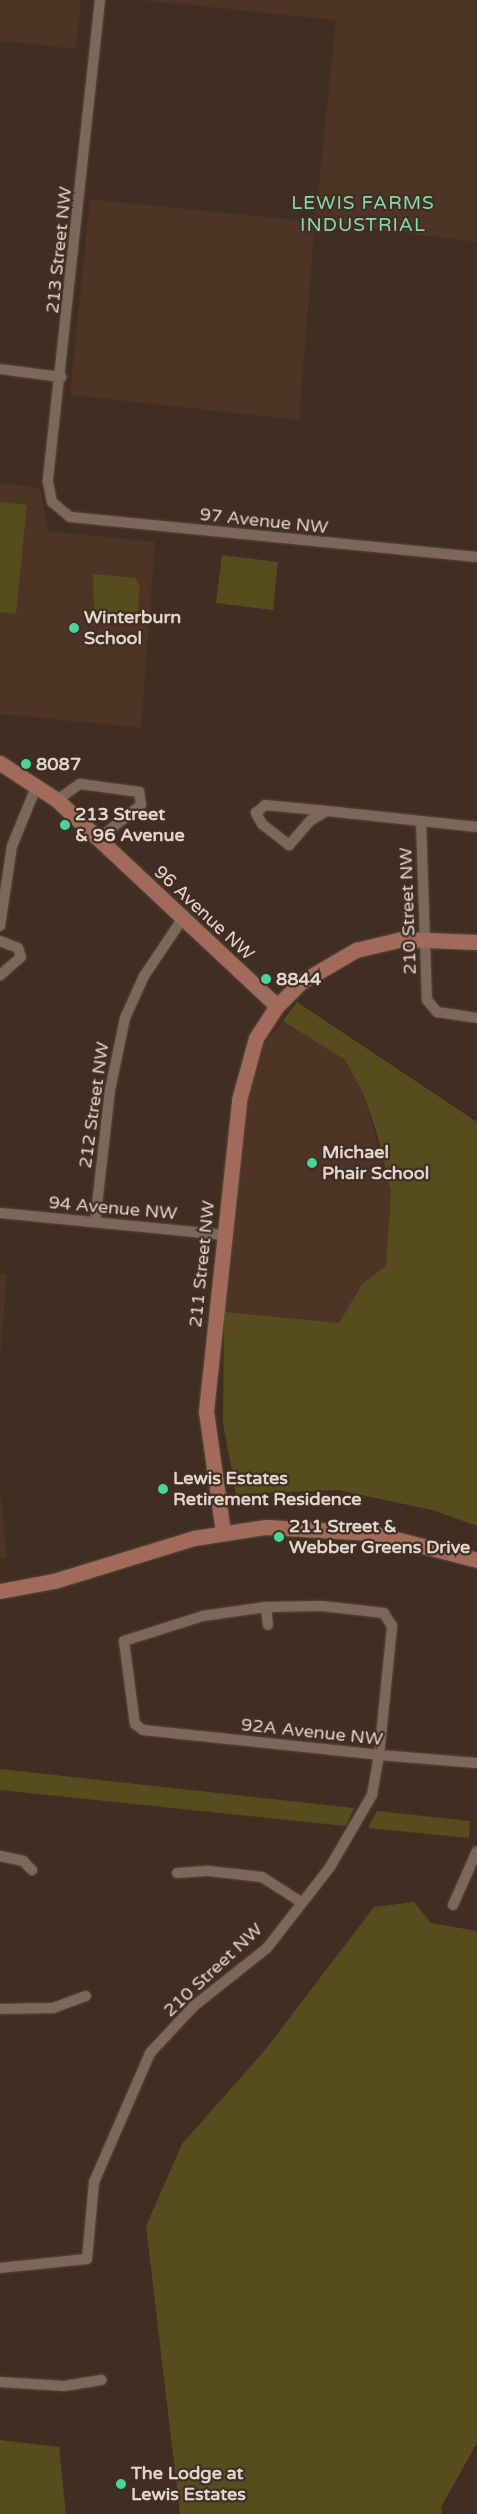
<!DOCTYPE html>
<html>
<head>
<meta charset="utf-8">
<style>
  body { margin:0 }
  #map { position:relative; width:477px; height:2514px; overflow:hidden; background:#412e23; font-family:"Varela Round",sans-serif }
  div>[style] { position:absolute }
  .built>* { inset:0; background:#4d3425 }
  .green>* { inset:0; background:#574c1d }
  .roads { filter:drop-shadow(0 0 1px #5b4b42) drop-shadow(0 0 1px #5b4b42) }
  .street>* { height:10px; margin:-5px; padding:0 5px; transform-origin:5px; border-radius:5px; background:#7c675a }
  .secondary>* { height:15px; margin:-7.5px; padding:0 7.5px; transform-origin:7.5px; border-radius:7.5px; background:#a16a5b }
  .dots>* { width:14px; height:14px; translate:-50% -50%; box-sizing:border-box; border:2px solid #412e23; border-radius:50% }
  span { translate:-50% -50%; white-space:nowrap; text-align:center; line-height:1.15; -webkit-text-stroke:4.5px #412e23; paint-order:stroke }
  .street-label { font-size:18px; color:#e2d5ce }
  .poi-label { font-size:18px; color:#e2d5ce; font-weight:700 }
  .left { translate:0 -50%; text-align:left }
  .neighbourhood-label { font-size:19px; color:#84d8b0; letter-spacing:1px }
</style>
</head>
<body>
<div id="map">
  <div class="built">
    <div style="clip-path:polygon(0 0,81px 0,76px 49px,0 41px)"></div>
    <div style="clip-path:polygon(140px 0,477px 0,477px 242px,315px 222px,299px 420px,70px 395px,90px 199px,315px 222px,336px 20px)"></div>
    <div style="clip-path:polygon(0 483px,40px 488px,48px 531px,155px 542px,141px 728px,0 714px)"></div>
    <div style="clip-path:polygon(283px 1021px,345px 1060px,363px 1093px,391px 1192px,386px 1266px,362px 1284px,339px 1323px,224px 1312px,247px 1089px,263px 1045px)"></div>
    <div style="clip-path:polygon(0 1274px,7px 1275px,0 1358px)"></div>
    <div style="clip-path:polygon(0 1489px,7px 1557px,0 1558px)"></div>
  </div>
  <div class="green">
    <div style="clip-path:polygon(0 502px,27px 505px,16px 614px,0 612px)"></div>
    <div style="clip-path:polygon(222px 555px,278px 562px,273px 610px,216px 603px)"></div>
    <div style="clip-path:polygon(93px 574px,135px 578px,140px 585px,137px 623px,94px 616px)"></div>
    <div style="clip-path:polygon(297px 1002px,477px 1122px,477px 1526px,432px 1510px,338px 1490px,236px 1494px,223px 1423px,224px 1312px,339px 1323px,362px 1284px,386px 1266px,391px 1192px,377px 1134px,363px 1093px,345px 1060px,283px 1021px)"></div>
    <div style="clip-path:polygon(0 1769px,354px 1808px,346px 1826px,0 1790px)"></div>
    <div style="clip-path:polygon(377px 1811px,470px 1821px,469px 1838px,368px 1828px)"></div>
    <div style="clip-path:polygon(414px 1902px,431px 1923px,477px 1931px,477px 2443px,441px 2507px,442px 2514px,180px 2514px,146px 2226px,182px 2144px,265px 2050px,374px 1907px)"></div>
    <div style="clip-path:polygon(0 2440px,59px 2447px,66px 2514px,0 2514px)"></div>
  </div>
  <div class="roads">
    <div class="street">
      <div style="left:100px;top:0;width:485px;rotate:96.2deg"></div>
      <div style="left:48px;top:482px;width:20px;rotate:79deg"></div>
      <div style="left:52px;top:502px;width:23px;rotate:40deg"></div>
      <div style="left:70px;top:517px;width:409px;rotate:5.6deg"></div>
      <div style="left:0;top:369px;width:62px;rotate:7.5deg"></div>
      <div style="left:57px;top:800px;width:28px;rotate:-35deg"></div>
      <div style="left:80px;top:784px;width:60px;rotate:7.7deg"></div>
      <div style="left:139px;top:792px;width:13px;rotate:81deg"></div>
      <div style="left:141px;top:805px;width:55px;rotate:141.7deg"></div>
      <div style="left:327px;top:811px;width:20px;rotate:150deg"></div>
      <div style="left:310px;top:821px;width:32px;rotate:131deg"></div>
      <div style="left:289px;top:845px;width:34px;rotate:-142deg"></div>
      <div style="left:262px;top:824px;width:13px;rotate:-119deg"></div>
      <div style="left:256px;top:813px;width:12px;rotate:-42deg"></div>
      <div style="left:265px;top:805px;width:62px;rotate:5.5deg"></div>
      <div style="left:327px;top:811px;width:151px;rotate:6.1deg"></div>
      <div style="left:421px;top:821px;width:179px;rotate:88.1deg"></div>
      <div style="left:427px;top:1000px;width:16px;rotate:50deg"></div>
      <div style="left:437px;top:1012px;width:40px;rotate:8.5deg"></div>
      <div style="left:0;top:926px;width:81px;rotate:-81.5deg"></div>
      <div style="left:12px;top:846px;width:66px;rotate:-67.7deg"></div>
      <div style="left:0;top:941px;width:19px;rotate:21deg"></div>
      <div style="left:18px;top:948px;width:9px;rotate:72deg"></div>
      <div style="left:21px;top:957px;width:28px;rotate:139deg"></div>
      <div style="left:0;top:1213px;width:224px;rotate:5.6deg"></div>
      <div style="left:95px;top:1222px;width:133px;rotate:-83.5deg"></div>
      <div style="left:110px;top:1090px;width:74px;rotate:-78.2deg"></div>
      <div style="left:125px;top:1018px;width:46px;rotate:-65.7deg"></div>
      <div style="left:144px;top:976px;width:70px;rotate:-56.1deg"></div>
      <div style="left:266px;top:1607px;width:18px;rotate:84deg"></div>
      <div style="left:0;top:1856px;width:24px;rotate:12deg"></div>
      <div style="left:23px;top:1861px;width:13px;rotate:45deg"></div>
      <div style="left:177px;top:1873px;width:32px;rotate:-4deg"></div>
      <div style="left:209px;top:1871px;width:53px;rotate:6.5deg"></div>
      <div style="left:262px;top:1877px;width:46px;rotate:32.7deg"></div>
      <div style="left:453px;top:1905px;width:59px;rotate:-66deg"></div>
      <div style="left:0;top:2009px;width:53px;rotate:-1.1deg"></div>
      <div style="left:53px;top:2008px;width:35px;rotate:-20deg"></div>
      <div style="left:0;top:2268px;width:87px;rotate:-5.9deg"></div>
      <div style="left:87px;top:2259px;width:77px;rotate:-84.8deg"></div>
      <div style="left:94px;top:2182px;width:141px;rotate:-66.5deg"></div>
      <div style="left:150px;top:2053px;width:64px;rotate:-46.9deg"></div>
      <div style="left:194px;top:2006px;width:93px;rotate:-38.5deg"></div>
      <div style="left:267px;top:1948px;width:103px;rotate:-52.1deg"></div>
      <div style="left:330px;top:1867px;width:83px;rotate:-59.7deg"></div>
      <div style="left:372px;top:1795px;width:41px;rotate:-80.1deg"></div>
      <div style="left:379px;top:1755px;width:130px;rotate:-84.2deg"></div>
      <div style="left:392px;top:1626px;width:15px;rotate:-122deg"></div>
      <div style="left:384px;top:1613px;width:63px;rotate:-173.7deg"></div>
      <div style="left:321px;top:1606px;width:55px;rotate:179deg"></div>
      <div style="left:266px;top:1607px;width:64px;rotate:171.9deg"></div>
      <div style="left:203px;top:1616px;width:83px;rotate:162.4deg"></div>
      <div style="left:124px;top:1641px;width:84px;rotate:82.5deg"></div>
      <div style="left:135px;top:1724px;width:10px;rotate:37deg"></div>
      <div style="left:143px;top:1730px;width:237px;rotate:6deg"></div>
      <div style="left:379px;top:1755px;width:98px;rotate:4.7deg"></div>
      <div style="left:0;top:2382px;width:64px;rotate:3.6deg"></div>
      <div style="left:64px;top:2386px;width:38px;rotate:-9deg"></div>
    </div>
    <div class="secondary">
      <div style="left:0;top:763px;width:68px;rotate:33deg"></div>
      <div style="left:57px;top:800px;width:301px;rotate:43.1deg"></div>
      <div style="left:223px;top:1532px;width:122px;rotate:-98deg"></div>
      <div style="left:206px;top:1411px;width:313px;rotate:-83.9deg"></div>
      <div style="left:239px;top:1100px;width:64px;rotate:-74.7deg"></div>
      <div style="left:256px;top:1038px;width:38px;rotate:-57deg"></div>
      <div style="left:277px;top:1006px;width:34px;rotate:-45deg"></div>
      <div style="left:301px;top:982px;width:64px;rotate:-30.2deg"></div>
      <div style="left:356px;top:950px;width:47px;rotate:-13.4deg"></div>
      <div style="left:402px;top:939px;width:75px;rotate:2.3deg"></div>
      <div style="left:0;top:1591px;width:55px;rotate:-10.5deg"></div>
      <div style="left:54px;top:1581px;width:146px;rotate:-17.1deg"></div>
      <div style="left:194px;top:1538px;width:73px;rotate:-8.7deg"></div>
      <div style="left:266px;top:1527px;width:106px;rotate:3.2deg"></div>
      <div style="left:372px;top:1533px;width:108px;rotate:14.4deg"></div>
    </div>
  </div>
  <div class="dots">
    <div style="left:74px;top:628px;background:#4ad49c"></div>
    <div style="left:26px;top:764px;background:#4ad49c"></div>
    <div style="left:65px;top:825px;background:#4ad49c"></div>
    <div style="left:266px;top:979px;background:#4ad49c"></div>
    <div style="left:312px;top:1163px;background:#4ad49c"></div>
    <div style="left:163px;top:1489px;background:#4ad49c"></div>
    <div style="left:279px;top:1537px;background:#4ad49c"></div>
    <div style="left:121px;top:2484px;background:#4ad49c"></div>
  </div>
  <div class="street-label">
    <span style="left:59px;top:250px;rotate:-84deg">213 Street NW</span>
    <span style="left:264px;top:521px;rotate:6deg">97 Avenue NW</span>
    <span style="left:408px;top:911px;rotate:-92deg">210 Street NW</span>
    <span style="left:204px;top:913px;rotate:43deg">96 Avenue NW</span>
    <span style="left:94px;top:1105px;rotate:-82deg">212 Street NW</span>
    <span style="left:113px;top:1208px;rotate:5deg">94 Avenue NW</span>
    <span style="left:202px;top:1264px;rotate:-84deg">211 Street NW</span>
    <span style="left:312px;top:1732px;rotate:6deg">92A Avenue NW</span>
    <span style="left:213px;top:1970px;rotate:-43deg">210 Street NW</span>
  </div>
  <div class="poi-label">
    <span class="left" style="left:84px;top:628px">Winterburn<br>School</span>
    <span class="left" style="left:36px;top:764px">8087</span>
    <span class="left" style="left:75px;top:825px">213 Street<br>&amp; 96 Avenue</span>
    <span class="left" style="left:276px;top:979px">8844</span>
    <span class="left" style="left:322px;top:1163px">Michael<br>Phair School</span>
    <span class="left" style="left:173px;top:1489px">Lewis Estates<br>Retirement Residence</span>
    <span class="left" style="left:289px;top:1537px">211 Street &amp;<br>Webber Greens Drive</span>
    <span class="left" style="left:131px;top:2484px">The Lodge at<br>Lewis Estates</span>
  </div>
  <div class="neighbourhood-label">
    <span style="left:363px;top:215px">LEWIS FARMS<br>INDUSTRIAL</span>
  </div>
</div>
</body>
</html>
